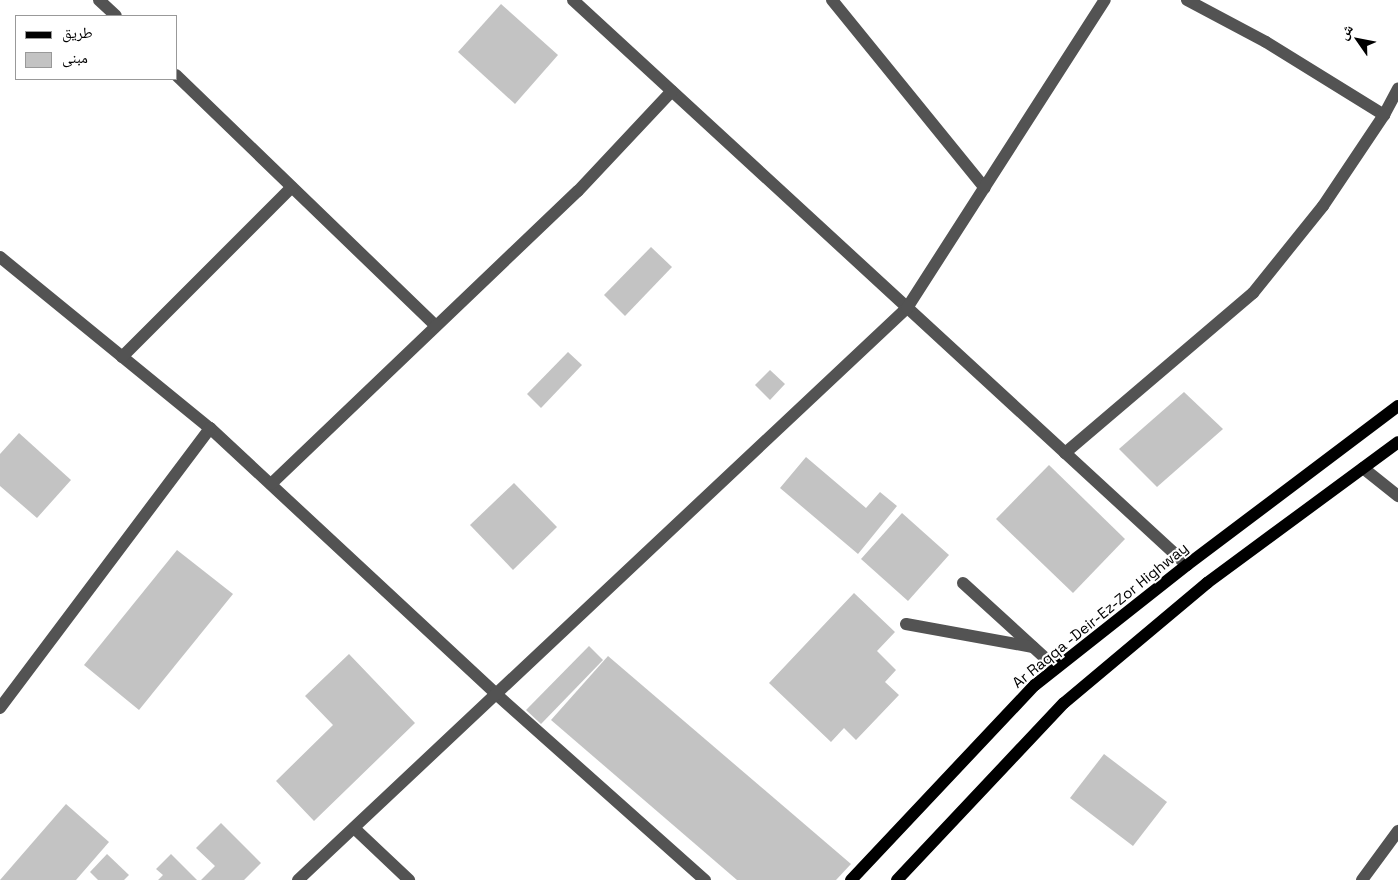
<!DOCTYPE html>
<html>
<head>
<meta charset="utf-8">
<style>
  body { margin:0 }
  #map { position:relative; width:1398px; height:880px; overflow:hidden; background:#fff; font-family:"Space Grotesk","Noto Naskh Arabic",sans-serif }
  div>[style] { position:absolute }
  .building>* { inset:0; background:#c3c3c3 }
  .minor>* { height:12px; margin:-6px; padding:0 6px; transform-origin:6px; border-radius:6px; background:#535353 }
  .major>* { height:12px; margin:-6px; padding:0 6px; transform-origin:6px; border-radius:6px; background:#000 }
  span { translate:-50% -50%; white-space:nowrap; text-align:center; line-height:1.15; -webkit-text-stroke:4px #fff; paint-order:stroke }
  .street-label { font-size:15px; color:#000 }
  .legend { position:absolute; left:15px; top:15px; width:162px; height:65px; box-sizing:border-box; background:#fff; border:1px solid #999; margin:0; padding:6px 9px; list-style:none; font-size:15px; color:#000 }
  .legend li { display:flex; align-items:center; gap:10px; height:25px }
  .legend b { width:25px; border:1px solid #999 }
  .north { position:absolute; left:1333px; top:15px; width:50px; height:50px; -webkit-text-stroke:4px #fff; paint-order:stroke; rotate:303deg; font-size:14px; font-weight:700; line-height:20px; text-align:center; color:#000 }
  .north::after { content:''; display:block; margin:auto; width:18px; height:22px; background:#000; clip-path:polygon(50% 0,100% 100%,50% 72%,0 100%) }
</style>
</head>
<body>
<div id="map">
  <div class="building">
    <div style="clip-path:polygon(501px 4px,558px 55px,515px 104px,458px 52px)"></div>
    <div style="clip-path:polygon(651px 247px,672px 267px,625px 316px,604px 295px)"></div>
    <div style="clip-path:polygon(568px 352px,582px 365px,541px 408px,527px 394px)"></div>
    <div style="clip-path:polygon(770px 370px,785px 384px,770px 400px,755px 385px)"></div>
    <div style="clip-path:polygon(1184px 392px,1223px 429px,1157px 487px,1119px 449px)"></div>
    <div style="clip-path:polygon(19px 433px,71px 480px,37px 518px,0 486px,0 454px)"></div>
    <div style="clip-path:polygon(806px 457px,866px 508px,880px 492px,897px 506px,858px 554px,780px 488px)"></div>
    <div style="clip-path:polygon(1049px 465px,1125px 539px,1073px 593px,996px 519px)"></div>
    <div style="clip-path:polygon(514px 483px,557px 527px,513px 570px,470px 525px)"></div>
    <div style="clip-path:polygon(902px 513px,949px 555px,908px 601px,861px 559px)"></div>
    <div style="clip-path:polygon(177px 550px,233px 594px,139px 710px,84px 665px)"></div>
    <div style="clip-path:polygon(854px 593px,895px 632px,877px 651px,896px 670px,885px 682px,899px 695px,856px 740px,844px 728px,831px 742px,769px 683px)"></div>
    <div style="clip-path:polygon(589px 646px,603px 660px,541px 724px,526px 710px)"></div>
    <div style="clip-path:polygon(349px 654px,415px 723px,314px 821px,276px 781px,333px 725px,305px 696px)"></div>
    <div style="clip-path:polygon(608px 656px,851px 864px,836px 880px,737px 880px,551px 720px)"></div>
    <div style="clip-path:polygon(1104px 754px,1167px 802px,1133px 846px,1070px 798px)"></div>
    <div style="clip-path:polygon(66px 804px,109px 842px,76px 880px,0 880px)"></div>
    <div style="clip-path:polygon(221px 823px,261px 863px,244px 880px,201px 880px,215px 866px,196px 848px)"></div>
    <div style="clip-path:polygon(107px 854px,129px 875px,124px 880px,98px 880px,90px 872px)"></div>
    <div style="clip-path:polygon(171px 854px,197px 880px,158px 880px,163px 875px,156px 869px)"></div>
  </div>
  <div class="minor">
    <div style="left:99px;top:0;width:23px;rotate:43deg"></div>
    <div style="left:573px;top:0;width:834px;rotate:42.62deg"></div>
    <div style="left:832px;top:0;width:242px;rotate:50.9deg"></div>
    <div style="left:1187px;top:0;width:89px;rotate:28deg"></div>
    <div style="left:1266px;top:42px;width:139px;rotate:31.7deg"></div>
    <div style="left:176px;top:75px;width:361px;rotate:44deg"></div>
    <div style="left:0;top:257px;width:271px;rotate:39.2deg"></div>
    <div style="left:210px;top:428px;width:391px;rotate:42.9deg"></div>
    <div style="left:496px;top:694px;width:280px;rotate:41.7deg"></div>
    <div style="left:122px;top:357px;width:240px;rotate:-45deg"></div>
    <div style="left:1065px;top:453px;width:247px;rotate:-40.4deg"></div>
    <div style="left:1253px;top:293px;width:112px;rotate:-51.2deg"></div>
    <div style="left:1323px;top:206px;width:110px;rotate:-56.2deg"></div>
    <div style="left:1384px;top:115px;width:30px;rotate:-62deg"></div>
    <div style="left:1363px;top:468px;width:45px;rotate:38.7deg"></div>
    <div style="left:271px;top:484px;width:424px;rotate:-43.7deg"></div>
    <div style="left:578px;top:191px;width:137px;rotate:-46.8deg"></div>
    <div style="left:963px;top:583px;width:126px;rotate:42.4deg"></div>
    <div style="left:906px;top:624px;width:129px;rotate:10.3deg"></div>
    <div style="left:0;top:708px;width:350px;rotate:-53.1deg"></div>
    <div style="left:354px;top:828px;width:76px;rotate:43.4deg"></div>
    <div style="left:298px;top:880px;width:836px;rotate:-43.21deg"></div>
    <div style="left:907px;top:308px;width:366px;rotate:-57.3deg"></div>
    <div style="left:1362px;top:880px;width:61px;rotate:-53.7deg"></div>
  </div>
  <div class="major">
    <div style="left:851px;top:880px;width:268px;rotate:-46.7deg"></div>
    <div style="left:1035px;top:685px;width:194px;rotate:-38.3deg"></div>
    <div style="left:1187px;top:565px;width:264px;rotate:-37deg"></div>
    <div style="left:897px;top:880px;width:243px;rotate:-46.7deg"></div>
    <div style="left:1064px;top:703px;width:187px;rotate:-40deg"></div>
    <div style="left:1207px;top:583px;width:237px;rotate:-36.4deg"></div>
  </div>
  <div class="street-label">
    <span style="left:1100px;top:615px;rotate:-39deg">Ar Raqqa -Deir-Ez-Zor Highway</span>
  </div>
  <ul class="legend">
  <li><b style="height:6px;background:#000"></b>طريق</li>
  <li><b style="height:14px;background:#c3c3c3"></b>مبنى</li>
  </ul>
  <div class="north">ش</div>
</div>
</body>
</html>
